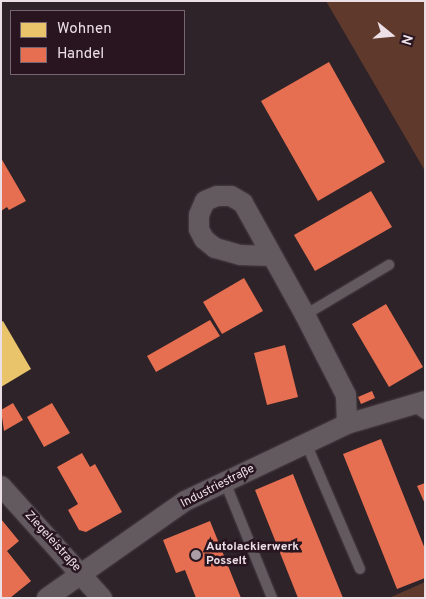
<!DOCTYPE html>
<html>
<head>
<meta charset="utf-8">
<style>
  body { margin:0 }
  #map { position:relative; width:426px; height:599px; overflow:hidden; background:#2d2329; font-family:Overpass,sans-serif }
  div>[style] { position:absolute }
  .green>* { inset:0; background:#5f392c }
  .homes>* { inset:0; background:#e9c46a }
  .shops>* { inset:0; background:#e76f51 }
  .roads { filter:drop-shadow(0 0 1px #483f44) drop-shadow(0 0 1px #483f44) }
  .lane>* { height:10px; margin:-5px; padding:0 5px; transform-origin:5px; border-radius:5px; background:#635a5f }
  .street>* { height:20px; margin:-10px; padding:0 10px; transform-origin:10px; border-radius:10px; background:#635a5f }
  .dots>* { width:14px; height:14px; translate:-50% -50%; box-sizing:border-box; border:2px solid #281520; border-radius:50% }
  span { translate:-50% -50%; white-space:nowrap; text-align:center; line-height:1.15; -webkit-text-stroke:5px #281520; paint-order:stroke }
  .street-label { font-size:12px; color:#eddfe6 }
  .poi-label { font-size:12px; color:#eddfe6; font-weight:700 }
  .left { translate:0 -50%; text-align:left }
  .frame { position:absolute; inset:0; border:2px solid #eddfe6; pointer-events:none }
  .legend { position:absolute; left:10px; top:10px; width:175px; height:65px; box-sizing:border-box; background:#281520; border:1px solid #77666f; margin:0; padding:6px 9px; list-style:none; font-size:15px; color:#eddfe6 }
  .legend li { display:flex; align-items:center; gap:10px; height:25px }
  .legend b { width:25px; border:1px solid #77666f }
  .north { position:absolute; left:366px; top:10px; width:50px; height:50px; -webkit-text-stroke:4px #281520; paint-order:stroke; rotate:107deg; font-size:14px; font-weight:700; line-height:20px; text-align:center; color:#eddfe6 }
  .north::after { content:''; display:block; margin:auto; width:18px; height:22px; background:#eddfe6; clip-path:polygon(50% 0,100% 100%,50% 72%,0 100%) }
</style>
</head>
<body>
<div id="map">
  <div class="green">
    <div style="clip-path:polygon(326px 1px,425px 1px,425px 171px)"></div>
    <div style="clip-path:polygon(425px 582px,425px 598px,389px 598px)"></div>
  </div>
  <div class="homes">
    <div style="clip-path:polygon(3px 321px,31px 369px,1px 387px,1px 322px)"></div>
  </div>
  <div class="shops">
    <div style="clip-path:polygon(329px 62px,385px 162px,318px 201px,261px 101px)"></div>
    <div style="clip-path:polygon(1px 158px,26px 201px,9px 210px,7px 207px,1px 211px)"></div>
    <div style="clip-path:polygon(371px 191px,392px 227px,315px 271px,294px 235px)"></div>
    <div style="clip-path:polygon(244px 278px,263px 311px,222px 334px,203px 302px)"></div>
    <div style="clip-path:polygon(386px 304px,423px 367px,389px 387px,352px 324px)"></div>
    <div style="clip-path:polygon(210px 320px,220px 336px,156px 372px,147px 356px)"></div>
    <div style="clip-path:polygon(285px 345px,298px 397px,267px 405px,254px 353px)"></div>
    <div style="clip-path:polygon(372px 391px,375px 398px,361px 404px,358px 397px)"></div>
    <div style="clip-path:polygon(13px 403px,23px 420px,4px 431px,1px 410px)"></div>
    <div style="clip-path:polygon(52px 403px,70px 433px,44px 447px,27px 417px)"></div>
    <div style="clip-path:polygon(381px 439px,425px 549px,425px 578px,397px 589px,343px 454px)"></div>
    <div style="clip-path:polygon(82px 453px,90px 467px,95px 464px,122px 512px,86px 532px,79px 530px,68px 510px,78px 504px,57px 467px)"></div>
    <div style="clip-path:polygon(293px 474px,304px 502px,343px 598px,298px 598px,255px 490px)"></div>
    <div style="clip-path:polygon(425px 483px,425px 504px,417px 486px)"></div>
    <div style="clip-path:polygon(1px 519px,19px 541px,7px 551px,31px 581px,10px 598px,1px 598px)"></div>
    <div style="clip-path:polygon(210px 521px,241px 598px,196px 598px,185px 570px,176px 573px,163px 540px)"></div>
  </div>
  <div class="roads">
    <div class="lane">
      <div style="left:305px;top:315px;width:98px;rotate:-30.8deg"></div>
      <div style="left:412px;top:405px;width:16px;rotate:35deg"></div>
      <div style="left:306px;top:443px;width:137px;rotate:66.8deg"></div>
      <div style="left:225px;top:482px;width:125px;rotate:67.9deg"></div>
    </div>
    <div class="street">
      <div style="left:272px;top:256px;width:32px;rotate:-178deg"></div>
      <div style="left:240px;top:255px;width:26px;rotate:-164deg"></div>
      <div style="left:215px;top:248px;width:14px;rotate:-141deg"></div>
      <div style="left:204px;top:239px;width:11px;rotate:-117deg"></div>
      <div style="left:199px;top:229px;width:14px;rotate:-90deg"></div>
      <div style="left:199px;top:215px;width:15px;rotate:-67deg"></div>
      <div style="left:205px;top:201px;width:13px;rotate:-23deg"></div>
      <div style="left:217px;top:196px;width:14px"></div>
      <div style="left:231px;top:196px;width:14px;rotate:30deg"></div>
      <div style="left:243px;top:203px;width:128px;rotate:61deg"></div>
      <div style="left:305px;top:315px;width:90px;rotate:62.9deg"></div>
      <div style="left:346px;top:395px;width:29px;rotate:88deg"></div>
      <div style="left:1px;top:486px;width:151px;rotate:48deg"></div>
      <div style="left:47px;top:598px;width:169px;rotate:-35.1deg"></div>
      <div style="left:185px;top:501px;width:179px;rotate:-25.4deg"></div>
      <div style="left:347px;top:424px;width:81px;rotate:-16.4deg"></div>
    </div>
  </div>
  <div class="dots">
    <div style="left:196px;top:555px;background:#aa9da4"></div>
  </div>
  <div class="street-label">
    <span style="left:218px;top:487px;rotate:-27deg">Industriestraße</span>
    <span style="left:52px;top:542px;rotate:48deg">Ziegeleistraße</span>
  </div>
  <div class="poi-label">
    <span class="left" style="left:206px;top:555px">Autolackierwerk<br>Posselt</span>
  </div>
  <div class="frame"></div>
  <ul class="legend">
  <li><b style="height:14px;background:#e9c46a"></b>Wohnen</li>
  <li><b style="height:14px;background:#e76f51"></b>Handel</li>
  </ul>
  <div class="north">N</div>
</div>
</body>
</html>
